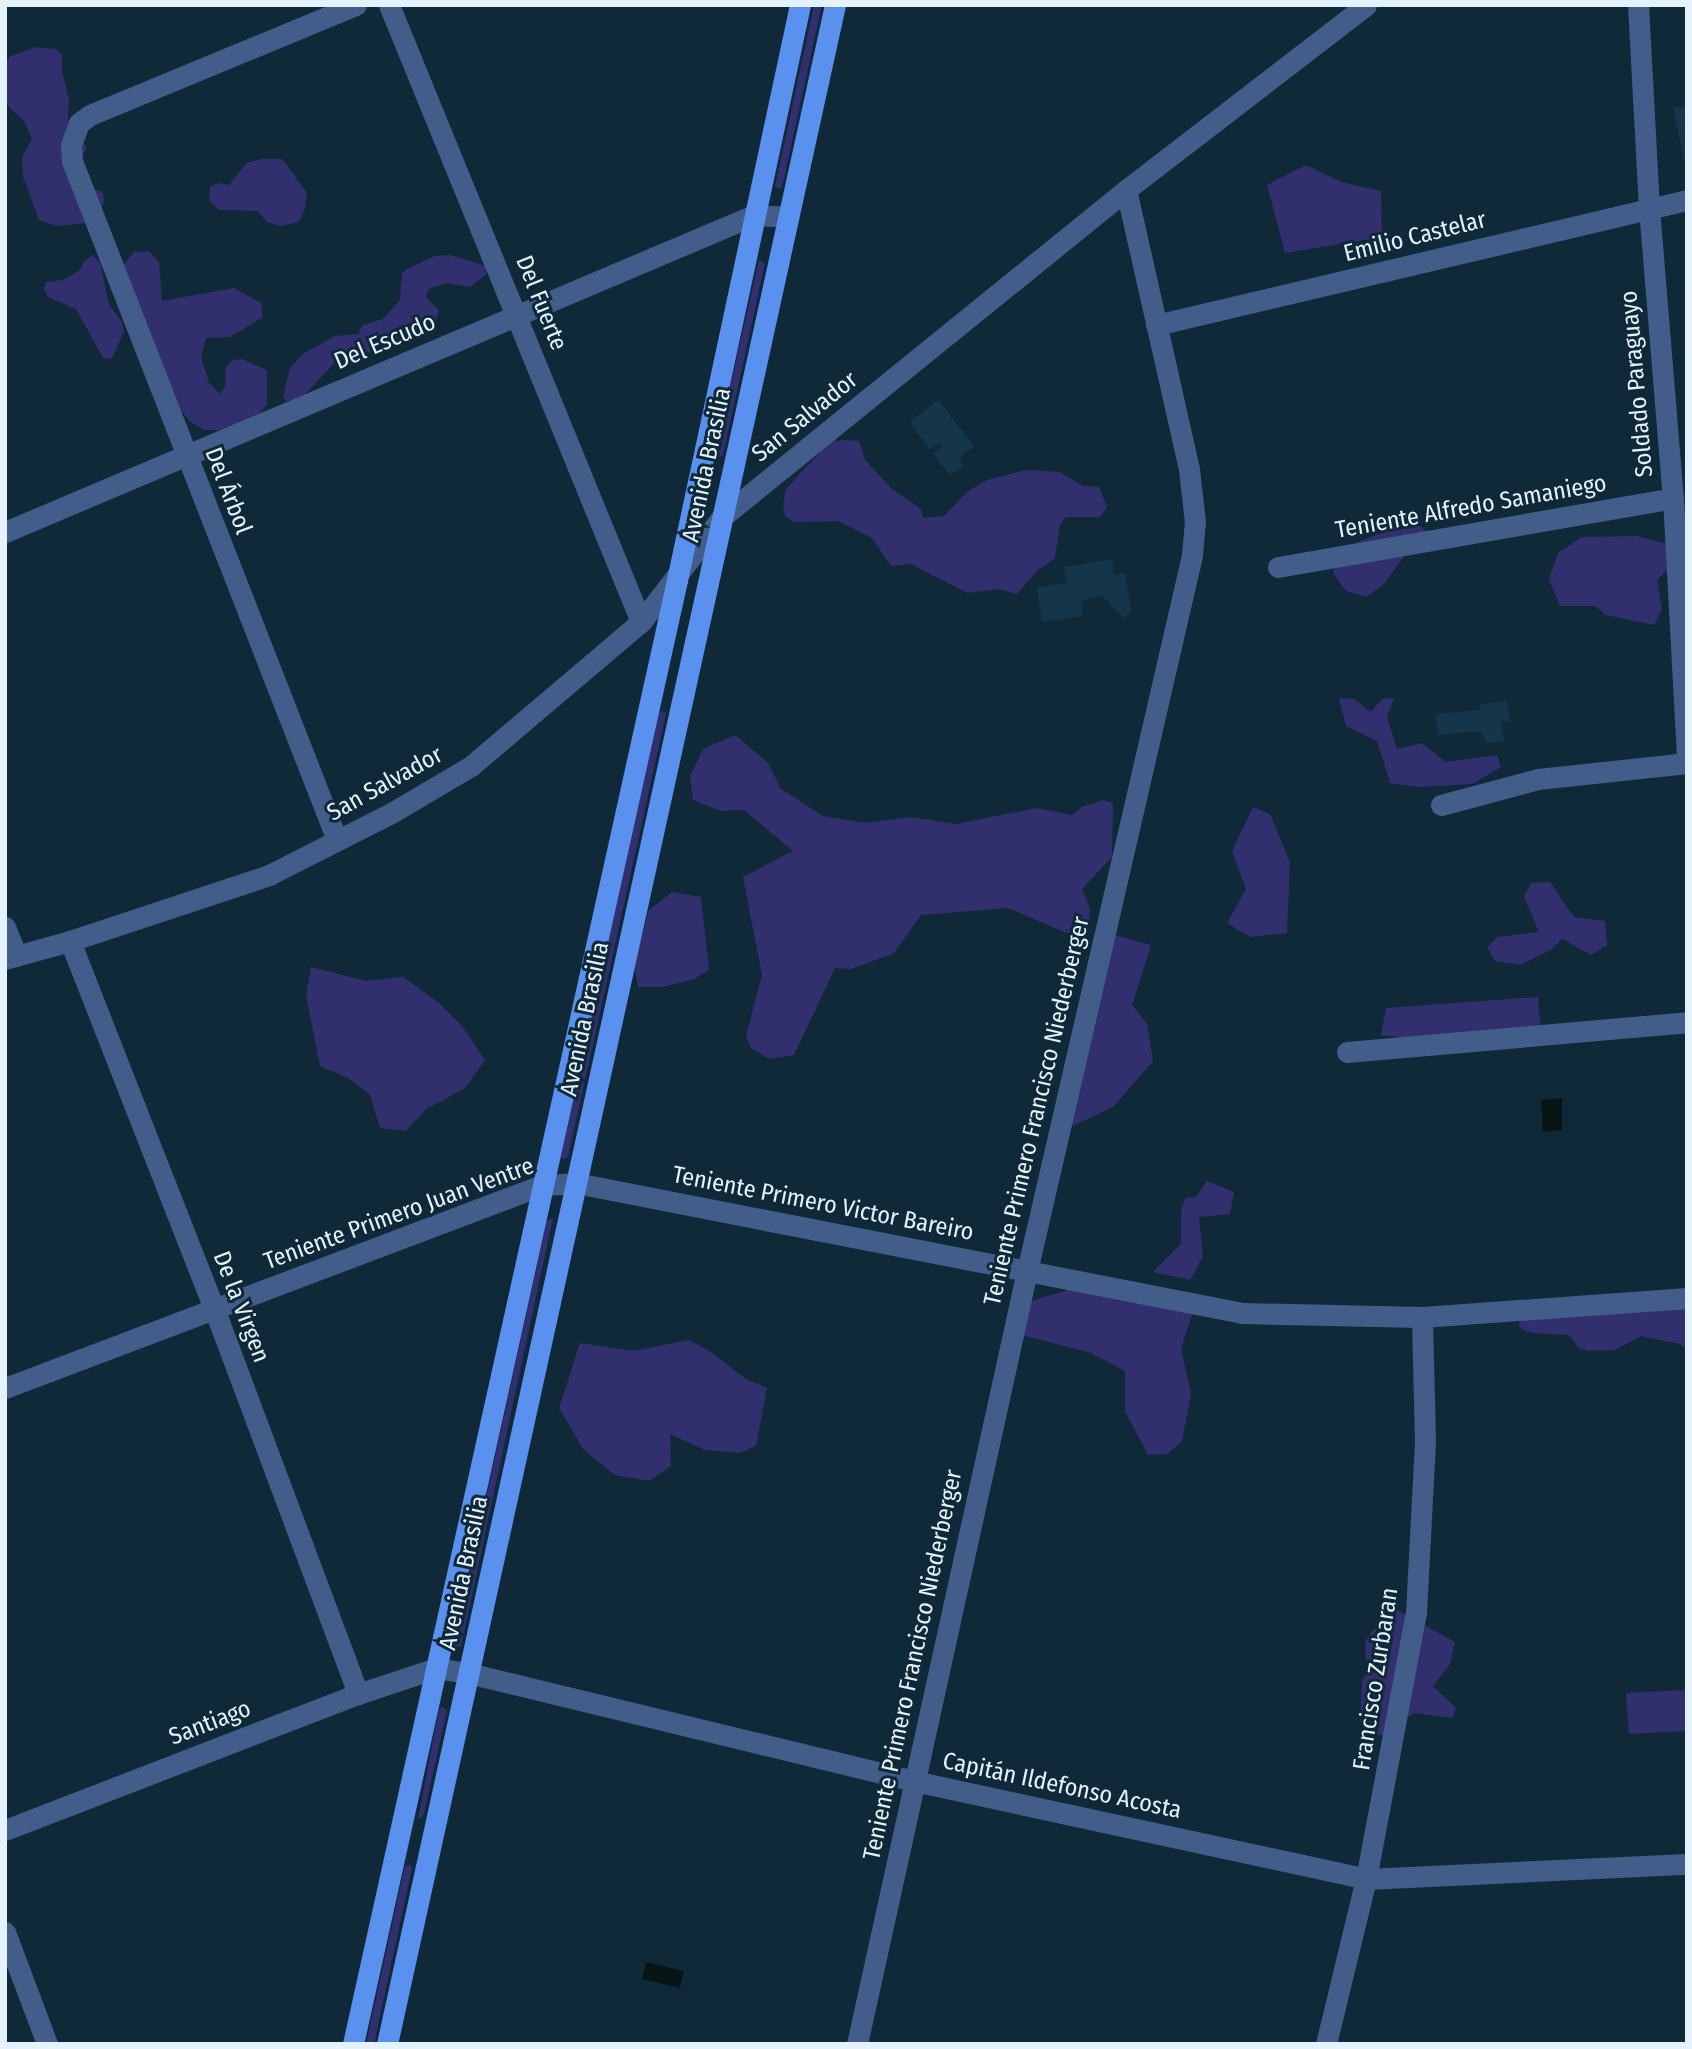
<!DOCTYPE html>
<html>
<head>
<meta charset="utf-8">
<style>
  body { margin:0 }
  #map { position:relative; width:1692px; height:2049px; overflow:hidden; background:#102939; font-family:"Fira Sans Condensed",sans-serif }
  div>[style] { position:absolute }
  .built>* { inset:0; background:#15364a }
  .green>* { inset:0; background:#322f6e }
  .water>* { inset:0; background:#051615 }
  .minor>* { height:21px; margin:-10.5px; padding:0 10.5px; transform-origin:10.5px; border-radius:10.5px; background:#425d8a }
  .major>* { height:21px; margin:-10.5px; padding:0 10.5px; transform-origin:10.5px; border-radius:10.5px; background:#5a91ee }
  span { translate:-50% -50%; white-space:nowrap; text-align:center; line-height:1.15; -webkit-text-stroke:6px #102939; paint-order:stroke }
  .street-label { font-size:24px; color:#e3f2fc }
  .frame { position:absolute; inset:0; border:7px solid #e3f2fc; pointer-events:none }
</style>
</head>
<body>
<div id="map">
  <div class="built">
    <div style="clip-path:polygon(1687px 106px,1687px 168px,1686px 168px,1673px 108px)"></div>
    <div style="clip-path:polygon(938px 400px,974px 446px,960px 457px,963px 467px,950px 475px,933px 454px,943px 447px,941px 443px,929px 449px,910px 422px)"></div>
    <div style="clip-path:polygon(1112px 559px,1114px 575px,1125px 573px,1131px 611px,1123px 619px,1103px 596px,1081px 600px,1083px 616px,1042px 622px,1037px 588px,1067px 582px,1064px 567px)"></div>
    <div style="clip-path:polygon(1507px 701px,1510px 722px,1501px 721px,1504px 741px,1487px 743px,1480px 731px,1438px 735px,1436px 714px,1480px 710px,1480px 704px)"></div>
  </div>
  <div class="green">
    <div style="clip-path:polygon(814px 5px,822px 5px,782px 187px,779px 189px,775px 186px)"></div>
    <div style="clip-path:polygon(36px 47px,55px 49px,62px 54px,62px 70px,69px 100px,68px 120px,87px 148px,82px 157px,84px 187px,103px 192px,104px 202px,100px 211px,85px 223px,57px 226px,39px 220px,23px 176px,22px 157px,32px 139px,24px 121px,5px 103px,5px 62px,11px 56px)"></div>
    <div style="clip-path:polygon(262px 159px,282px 159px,307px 193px,305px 209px,299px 222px,280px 226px,267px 222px,258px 211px,220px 210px,209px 201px,210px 187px,218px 183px,229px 185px,247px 163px)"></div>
    <div style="clip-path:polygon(1306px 165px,1341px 182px,1381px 191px,1382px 237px,1285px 253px,1267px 185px)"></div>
    <div style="clip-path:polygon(149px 251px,159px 262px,162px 301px,234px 288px,261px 303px,263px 317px,230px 337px,206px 338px,201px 357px,209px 383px,220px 394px,225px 387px,226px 367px,233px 360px,242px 359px,267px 370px,267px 404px,254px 420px,219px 430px,204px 430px,191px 422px,178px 407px,121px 268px,134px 252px)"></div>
    <div style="clip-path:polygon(93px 255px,100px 263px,109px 304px,121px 321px,124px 331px,112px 359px,103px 358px,76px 309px,48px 297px,44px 289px,46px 282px,63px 280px,80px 270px,84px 261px)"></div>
    <div style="clip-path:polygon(450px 255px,486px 266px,486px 275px,470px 287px,448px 283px,430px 288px,425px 296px,439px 310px,436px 319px,373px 351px,334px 363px,300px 400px,286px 401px,283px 397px,290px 368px,303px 354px,335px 336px,358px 334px,363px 325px,383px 319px,400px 300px,402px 273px,405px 270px,435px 256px)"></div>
    <div style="clip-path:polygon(759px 260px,765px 263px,723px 455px,718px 458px,715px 454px)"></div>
    <div style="clip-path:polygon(846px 440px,859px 441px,865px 460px,892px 489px,921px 509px,923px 518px,944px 516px,968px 491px,987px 480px,1026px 470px,1060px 472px,1083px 486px,1099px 487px,1107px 507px,1100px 517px,1066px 517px,1060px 524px,1055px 558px,1038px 570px,1017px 594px,998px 589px,967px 593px,911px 564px,891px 566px,872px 538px,839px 521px,794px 522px,785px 516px,783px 506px,786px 489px,824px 448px,833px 441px)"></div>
    <div style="clip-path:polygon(1413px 521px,1429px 533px,1409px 549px,1384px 584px,1366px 597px,1346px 591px,1333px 573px,1342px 548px)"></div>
    <div style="clip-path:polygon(1636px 536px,1667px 544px,1667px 570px,1657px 580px,1662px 609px,1654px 625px,1606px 615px,1595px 606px,1560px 606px,1549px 579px,1558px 553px,1582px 537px)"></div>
    <div style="clip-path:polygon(1339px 698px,1354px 699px,1371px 712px,1382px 699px,1394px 698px,1387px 717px,1397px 749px,1421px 743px,1446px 762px,1497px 755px,1501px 767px,1472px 784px,1418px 787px,1390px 783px,1377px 741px,1346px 726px)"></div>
    <div style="clip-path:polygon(664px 711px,666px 714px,568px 1157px,563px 1159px,561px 1156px,658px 712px)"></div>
    <div style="clip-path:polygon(735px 735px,768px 763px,781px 789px,823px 816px,866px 823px,910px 817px,956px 824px,1037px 808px,1072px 815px,1082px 807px,1103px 800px,1113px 803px,1112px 857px,1082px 889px,1090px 909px,1088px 942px,1008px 908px,921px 915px,894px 953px,851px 969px,835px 968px,794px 1055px,769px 1059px,751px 1048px,746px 1036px,762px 975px,743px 877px,793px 851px,744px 810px,721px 811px,693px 800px,690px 776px,703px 749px)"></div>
    <div style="clip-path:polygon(1253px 807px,1270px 814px,1290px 863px,1287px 933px,1250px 937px,1227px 923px,1246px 889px,1232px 851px)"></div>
    <div style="clip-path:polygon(1550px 882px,1574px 917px,1605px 921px,1607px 945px,1591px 955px,1562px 939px,1551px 950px,1520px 965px,1495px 961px,1487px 947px,1497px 937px,1539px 932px,1524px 897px,1531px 883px)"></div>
    <div style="clip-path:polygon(672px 892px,701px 897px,709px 970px,694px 979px,663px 987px,638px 987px,634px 965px,649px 910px)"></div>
    <div style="clip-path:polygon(1112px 934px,1151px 945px,1132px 1005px,1147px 1024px,1153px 1061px,1113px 1107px,1051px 1136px)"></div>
    <div style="clip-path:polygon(311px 967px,366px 981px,403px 977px,439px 1003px,462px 1026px,485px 1060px,464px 1089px,426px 1109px,406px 1131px,380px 1128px,370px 1095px,348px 1078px,320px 1066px,306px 995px)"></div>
    <div style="clip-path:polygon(1538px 997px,1541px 1036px,1398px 1037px,1381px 1035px,1386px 1008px)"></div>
    <div style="clip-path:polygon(1207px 1181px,1234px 1192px,1230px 1214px,1199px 1217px,1203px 1257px,1190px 1280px,1153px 1272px,1181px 1244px,1181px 1210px,1186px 1198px,1196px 1197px)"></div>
    <div style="clip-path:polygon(553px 1218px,461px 1646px,456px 1648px,454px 1645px,547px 1220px)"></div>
    <div style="clip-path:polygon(1095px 1282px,1188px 1293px,1192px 1315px,1181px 1349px,1191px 1393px,1182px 1441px,1167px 1454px,1148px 1455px,1125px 1411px,1125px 1371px,1091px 1353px,1018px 1334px,1024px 1303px)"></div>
    <div style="clip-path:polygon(1687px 1299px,1687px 1351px,1680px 1344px,1641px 1336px,1615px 1350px,1588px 1351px,1578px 1347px,1569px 1335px,1533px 1333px,1522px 1330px,1519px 1325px,1520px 1320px)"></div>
    <div style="clip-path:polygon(689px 1340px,711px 1352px,746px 1379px,767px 1388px,756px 1446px,740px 1453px,705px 1450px,670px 1434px,671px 1466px,649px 1481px,615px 1475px,584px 1450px,559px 1408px,580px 1343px,634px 1351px)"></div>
    <div style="clip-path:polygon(1397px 1610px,1455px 1642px,1450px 1664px,1433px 1686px,1456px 1708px,1452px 1718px,1414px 1713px,1383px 1735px,1372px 1735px,1363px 1731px,1360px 1722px,1362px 1681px,1367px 1672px,1365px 1644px,1369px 1634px)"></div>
    <div style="clip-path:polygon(1687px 1690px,1687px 1731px,1629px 1734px,1626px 1693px)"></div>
    <div style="clip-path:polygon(443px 1707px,447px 1711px,423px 1817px,418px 1819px,439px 1709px)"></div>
    <div style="clip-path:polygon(410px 1865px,412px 1868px,374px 2044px,366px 2044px,405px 1866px)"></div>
  </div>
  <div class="water">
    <div style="clip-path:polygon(1562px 1098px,1562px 1130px,1543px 1132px,1541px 1100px)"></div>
    <div style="clip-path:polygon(646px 1962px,684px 1971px,680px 1988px,642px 1979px)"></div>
  </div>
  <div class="minor">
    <div style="left:389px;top:5px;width:666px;rotate:67.78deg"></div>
    <div style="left:1638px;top:5px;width:203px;rotate:86.9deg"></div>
    <div style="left:1649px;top:208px;width:291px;rotate:85.3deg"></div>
    <div style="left:1673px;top:498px;width:261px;rotate:86.9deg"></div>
    <div style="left:1156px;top:325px;width:546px;rotate:-13.25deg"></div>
    <div style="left:5px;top:532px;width:813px;rotate:-22.94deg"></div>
    <div style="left:754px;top:215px;width:34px;rotate:3deg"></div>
    <div style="left:1278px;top:567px;width:401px;rotate:-9.9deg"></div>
    <div style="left:1441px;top:805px;width:100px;rotate:-15deg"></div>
    <div style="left:1538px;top:779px;width:150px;rotate:-6.1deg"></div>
    <div style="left:337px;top:840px;width:729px;rotate:-111.32deg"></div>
    <div style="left:72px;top:161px;width:16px;rotate:-94deg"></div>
    <div style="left:71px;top:145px;width:23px;rotate:-70deg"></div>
    <div style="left:79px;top:123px;width:14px;rotate:-36deg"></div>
    <div style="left:90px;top:115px;width:288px;rotate:-22.5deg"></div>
    <div style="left:5px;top:927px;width:31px;rotate:68deg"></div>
    <div style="left:70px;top:941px;width:397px;rotate:68.6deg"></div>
    <div style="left:215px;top:1311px;width:409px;rotate:69.5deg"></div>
    <div style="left:5px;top:959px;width:67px;rotate:-15.5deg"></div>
    <div style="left:70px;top:941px;width:210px;rotate:-18.3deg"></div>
    <div style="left:269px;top:875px;width:139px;rotate:-26.9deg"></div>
    <div style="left:393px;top:812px;width:91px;rotate:-30.5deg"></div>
    <div style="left:471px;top:766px;width:223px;rotate:-40.3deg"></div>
    <div style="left:641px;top:622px;width:133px;rotate:-52.4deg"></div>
    <div style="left:722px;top:517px;width:520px;rotate:-38.99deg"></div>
    <div style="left:1126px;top:190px;width:303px;rotate:-37.6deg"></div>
    <div style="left:1347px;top:1052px;width:341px;rotate:-5deg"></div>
    <div style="left:5px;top:1388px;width:574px;rotate:-20.71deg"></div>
    <div style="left:542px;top:1185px;width:34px;rotate:-3deg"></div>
    <div style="left:576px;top:1183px;width:679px;rotate:11.04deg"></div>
    <div style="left:1242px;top:1313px;width:180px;rotate:1.3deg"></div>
    <div style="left:1422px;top:1317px;width:266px;rotate:-4.1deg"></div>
    <div style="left:5px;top:1830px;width:378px;rotate:-21.1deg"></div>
    <div style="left:358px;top:1694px;width:82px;rotate:-18.4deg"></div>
    <div style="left:436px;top:1668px;width:32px;rotate:9deg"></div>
    <div style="left:468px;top:1673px;width:459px;rotate:13.6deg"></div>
    <div style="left:914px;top:1781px;width:463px;rotate:12.2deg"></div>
    <div style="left:1366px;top:1879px;width:321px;rotate:-2.7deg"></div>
    <div style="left:5px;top:1932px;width:120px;rotate:69.4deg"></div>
    <div style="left:857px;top:2044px;width:791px;rotate:-77.6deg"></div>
    <div style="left:1027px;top:1271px;width:735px;rotate:-77.02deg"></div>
    <div style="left:1192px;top:555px;width:33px;rotate:-85deg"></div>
    <div style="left:1195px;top:522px;width:53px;rotate:-96.5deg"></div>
    <div style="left:1189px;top:469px;width:286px;rotate:-102.7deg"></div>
    <div style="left:1326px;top:2044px;width:170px;rotate:-76.4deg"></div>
    <div style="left:1366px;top:1879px;width:271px;rotate:-79.4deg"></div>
    <div style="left:1416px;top:1613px;width:172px;rotate:-87deg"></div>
    <div style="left:1425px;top:1441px;width:124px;rotate:-91.4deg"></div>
  </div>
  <div class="major">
    <div style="left:353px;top:2044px;width:1499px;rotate:-77.52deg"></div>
    <div style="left:677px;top:580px;width:588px;rotate:-77.93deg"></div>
    <div style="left:387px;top:2044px;width:2088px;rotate:-77.61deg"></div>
  </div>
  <div class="street-label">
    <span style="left:1415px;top:237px;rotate:-14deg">Emilio Castelar</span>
    <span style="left:541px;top:303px;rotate:68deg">Del Fuerte</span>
    <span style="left:385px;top:342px;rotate:-23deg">Del Escudo</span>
    <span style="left:1637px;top:384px;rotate:-95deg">Soldado Paraguayo</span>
    <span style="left:805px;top:417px;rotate:-39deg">San Salvador</span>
    <span style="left:707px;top:465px;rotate:-78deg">Avenida Brasilia</span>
    <span style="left:228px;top:491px;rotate:69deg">Del Árbol</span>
    <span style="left:1471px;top:507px;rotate:-10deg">Teniente Alfredo Samaniego</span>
    <span style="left:385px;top:784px;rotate:-29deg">San Salvador</span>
    <span style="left:585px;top:1019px;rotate:-78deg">Avenida Brasilia</span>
    <span style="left:1037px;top:1111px;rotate:-77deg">Teniente Primero Francisco Niederberger</span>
    <span style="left:823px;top:1204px;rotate:11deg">Teniente Primero Victor Bareiro</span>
    <span style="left:399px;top:1214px;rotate:-20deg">Teniente Primero Juan Ventre</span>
    <span style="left:241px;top:1307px;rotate:69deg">De la Virgen</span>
    <span style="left:464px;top:1573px;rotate:-78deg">Avenida Brasilia</span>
    <span style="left:913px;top:1665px;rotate:-78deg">Teniente Primero Francisco Niederberger</span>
    <span style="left:1376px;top:1679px;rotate:-81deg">Francisco Zurbaran</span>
    <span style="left:210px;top:1723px;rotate:-21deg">Santiago</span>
    <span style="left:1062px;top:1786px;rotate:12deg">Capitán Ildefonso Acosta</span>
  </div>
  <div class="frame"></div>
</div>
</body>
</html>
